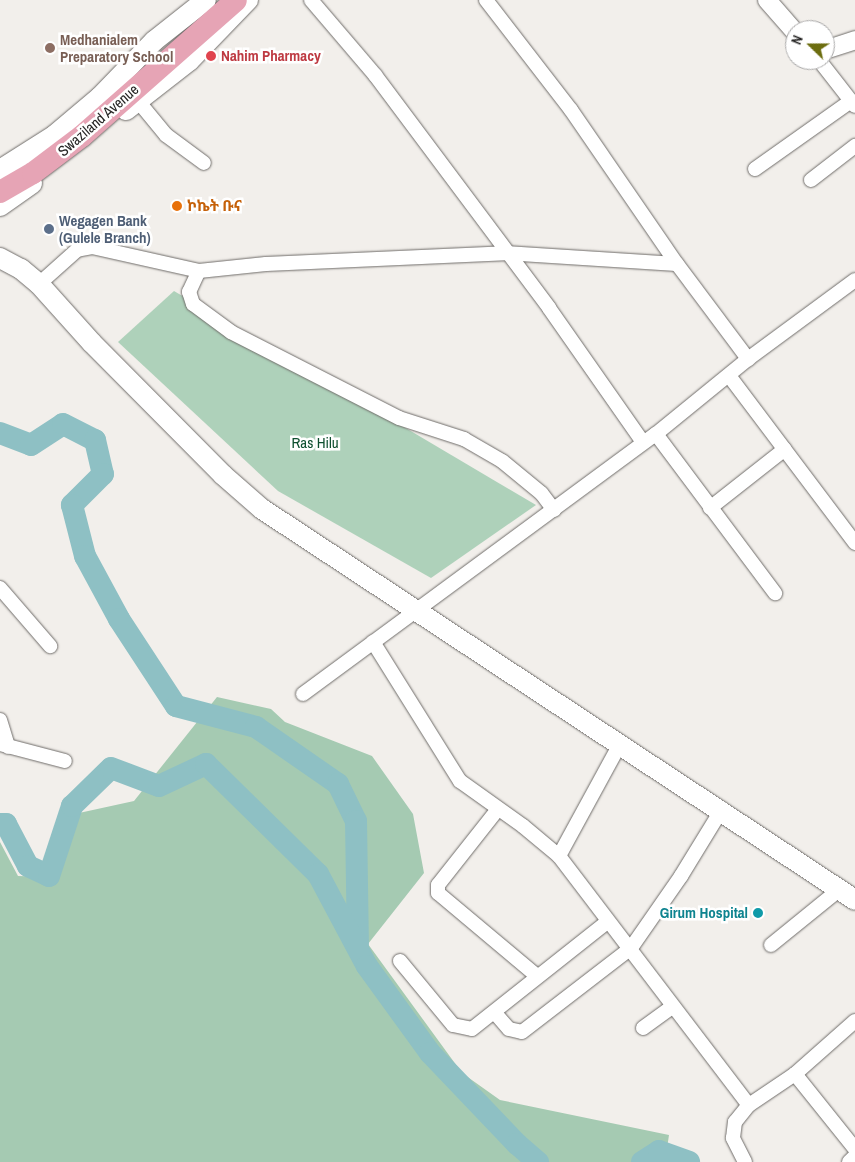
<!DOCTYPE html>
<html>
<head>
<meta charset="utf-8">
<style>
  body { margin:0 }
  #map { position:relative; width:855px; height:1162px; overflow:hidden; background:#f2efeb; font-family:"Archivo Narrow","Noto Sans Ethiopic",sans-serif }
  div>[style] { position:absolute }
  .green>* { inset:0; background:#aed1ba }
  .forest>* { inset:0; background:#a5cab2 }
  .river>* { height:22px; margin:-11px; padding:0 11px; transform-origin:11px; border-radius:11px; background:#8ec0c4 }
  .roads { filter:drop-shadow(0 0 1px #6f6c69) drop-shadow(0 0 1px #6f6c69) }
  .minor>* { height:14px; margin:-7px; padding:0 7px; transform-origin:7px; border-radius:7px; background:#fff }
  .tertiary>* { height:18px; margin:-9px; padding:0 9px; transform-origin:9px; border-radius:9px; background:#fff }
  .secondary>* { height:20px; margin:-10px; padding:0 10px; transform-origin:10px; border-radius:10px; background:#fff }
  .primary>* { height:22px; margin:-11px; padding:0 11px; transform-origin:11px; border-radius:11px; background:#e6a4b5 }
  .dots>* { width:14px; height:14px; translate:-50% -50%; box-sizing:border-box; border:2px solid #fff; border-radius:50% }
  span { translate:-50% -50%; white-space:nowrap; text-align:center; line-height:1.15; -webkit-text-stroke:5px #fff; paint-order:stroke }
  .education-label { font-size:15px; color:#785e54; font-weight:700 }
  .left { translate:0 -50%; text-align:left }
  .health-label { font-size:15px; color:#be3a42; font-weight:700 }
  .street-label { font-size:15px; color:#272625 }
  .food-label { font-size:15px; color:#c56008; font-weight:700 }
  .service-label { font-size:15px; color:#4e5e75; font-weight:700 }
  .park-label { font-size:15px; color:#0e4f2f }
  .culture-label { font-size:15px; color:#0d838f; font-weight:700 }
  .right { translate:-100% -50%; text-align:right }
  .north { position:absolute; left:785px; top:20px; width:50px; height:50px; box-sizing:border-box; background:#fff; border:1px solid #a9a8a8; border-radius:50%; rotate:292deg; font-size:14px; font-weight:700; line-height:20px; text-align:center; color:#272625 }
  .north::after { content:''; display:block; margin:auto; width:18px; height:22px; background:#6c6d0f; clip-path:polygon(50% 0,100% 100%,50% 72%,0 100%) }
</style>
</head>
<body>
<div id="map">
  <div class="green">
    <div style="clip-path:polygon(174px 291px,536px 505px,431px 578px,278px 491px,118px 342px)"></div>
  </div>
  <div class="forest">
    <div style="clip-path:polygon(217px 697px,271px 709px,285px 722px,372px 756px,413px 814px,424px 873px,368px 944px,462px 1073px,500px 1100px,669px 1135px,665px 1162px,0 1162px,0 842px,18px 876px,56px 877px,79px 813px,134px 801px)"></div>
  </div>
  <div class="river">
    <div style="left:0;top:433px;width:33px;rotate:21deg"></div>
    <div style="left:31px;top:445px;width:38px;rotate:-33deg"></div>
    <div style="left:63px;top:424px;width:36px;rotate:27deg"></div>
    <div style="left:95px;top:440px;width:35px;rotate:77deg"></div>
    <div style="left:103px;top:474px;width:44px;rotate:135deg"></div>
    <div style="left:72px;top:505px;width:53px;rotate:75.7deg"></div>
    <div style="left:85px;top:556px;width:72px;rotate:61.6deg"></div>
    <div style="left:119px;top:619px;width:104px;rotate:56.8deg"></div>
    <div style="left:176px;top:706px;width:83px;rotate:14.7deg"></div>
    <div style="left:256px;top:727px;width:100px;rotate:34.8deg"></div>
    <div style="left:338px;top:784px;width:41px;rotate:64.1deg"></div>
    <div style="left:356px;top:821px;width:123px;rotate:89.1deg"></div>
    <div style="left:0;top:824px;width:6px"></div>
    <div style="left:6px;top:824px;width:47px;rotate:62.4deg"></div>
    <div style="left:28px;top:866px;width:23px;rotate:25deg"></div>
    <div style="left:49px;top:876px;width:74px;rotate:-71.8deg"></div>
    <div style="left:72px;top:806px;width:54px;rotate:-44.3deg"></div>
    <div style="left:111px;top:768px;width:51px;rotate:20.6deg"></div>
    <div style="left:159px;top:786px;width:52px;rotate:-25.1deg"></div>
    <div style="left:206px;top:764px;width:157px;rotate:44.5deg"></div>
    <div style="left:318px;top:874px;width:104px;rotate:62deg"></div>
    <div style="left:367px;top:966px;width:107px;rotate:54.1deg"></div>
    <div style="left:430px;top:1053px;width:126px;rotate:46.3deg"></div>
    <div style="left:517px;top:1144px;width:28px;rotate:41deg"></div>
    <div style="left:642px;top:1162px;width:20px;rotate:-33deg"></div>
    <div style="left:659px;top:1151px;width:32px;rotate:20deg"></div>
  </div>
  <div class="roads">
    <div class="minor">
      <div style="left:311px;top:0;width:99px;rotate:49.5deg"></div>
      <div style="left:375px;top:75px;width:291px;rotate:53.2deg"></div>
      <div style="left:549px;top:308px;width:162px;rotate:55deg"></div>
      <div style="left:486px;top:0;width:139px;rotate:52.3deg"></div>
      <div style="left:571px;top:110px;width:187px;rotate:55.5deg"></div>
      <div style="left:677px;top:264px;width:119px;rotate:53.2deg"></div>
      <div style="left:819px;top:60px;width:58px;rotate:52deg"></div>
      <div style="left:138px;top:101px;width:44px;rotate:50.5deg"></div>
      <div style="left:166px;top:135px;width:47px;rotate:36.4deg"></div>
      <div style="left:755px;top:169px;width:118px;rotate:-35.3deg"></div>
      <div style="left:811px;top:180px;width:56px;rotate:-37.7deg"></div>
      <div style="left:39px;top:284px;width:51px;rotate:-41.8deg"></div>
      <div style="left:77px;top:250px;width:15px;rotate:-11deg"></div>
      <div style="left:92px;top:247px;width:110px;rotate:12.6deg"></div>
      <div style="left:730px;top:377px;width:208px;rotate:53deg"></div>
      <div style="left:656px;top:434px;width:199px;rotate:53.2deg"></div>
      <div style="left:710px;top:508px;width:95px;rotate:-38.2deg"></div>
      <div style="left:554px;top:510px;width:21px;rotate:-127deg"></div>
      <div style="left:541px;top:493px;width:50px;rotate:-140.6deg"></div>
      <div style="left:502px;top:461px;width:44px;rotate:-149.9deg"></div>
      <div style="left:464px;top:439px;width:68px;rotate:-162.1deg"></div>
      <div style="left:399px;top:418px;width:189px;rotate:-152.9deg"></div>
      <div style="left:231px;top:332px;width:47px;rotate:-143.6deg"></div>
      <div style="left:193px;top:304px;width:13px;rotate:-108deg"></div>
      <div style="left:189px;top:292px;width:23px;rotate:-65deg"></div>
      <div style="left:199px;top:271px;width:67px;rotate:-6deg"></div>
      <div style="left:266px;top:264px;width:239px;rotate:-2.6deg"></div>
      <div style="left:505px;top:253px;width:172px;rotate:3.7deg"></div>
      <div style="left:0;top:588px;width:77px;rotate:49.2deg"></div>
      <div style="left:373px;top:642px;width:164px;rotate:58deg"></div>
      <div style="left:460px;top:781px;width:77px;rotate:35.5deg"></div>
      <div style="left:523px;top:826px;width:47px;rotate:39.8deg"></div>
      <div style="left:559px;top:856px;width:313px;rotate:52.7deg"></div>
      <div style="left:303px;top:694px;width:438px;rotate:-36.4deg"></div>
      <div style="left:656px;top:434px;width:119px;rotate:-39.2deg"></div>
      <div style="left:748px;top:359px;width:133px;rotate:-36.4deg"></div>
      <div style="left:0;top:720px;width:28px;rotate:73deg"></div>
      <div style="left:0;top:744px;width:67px;rotate:14.7deg"></div>
      <div style="left:498px;top:809px;width:97px;rotate:128.3deg"></div>
      <div style="left:438px;top:885px;width:8px;rotate:90deg"></div>
      <div style="left:438px;top:893px;width:129px;rotate:40deg"></div>
      <div style="left:559px;top:856px;width:128px;rotate:-61.4deg"></div>
      <div style="left:771px;top:945px;width:89px;rotate:-39.1deg"></div>
      <div style="left:400px;top:961px;width:83px;rotate:50.4deg"></div>
      <div style="left:453px;top:1025px;width:19px;rotate:12deg"></div>
      <div style="left:472px;top:1029px;width:172px;rotate:-38.4deg"></div>
      <div style="left:495px;top:1013px;width:21px;rotate:49deg"></div>
      <div style="left:509px;top:1029px;width:13px;rotate:13deg"></div>
      <div style="left:522px;top:1032px;width:138px;rotate:-37.6deg"></div>
      <div style="left:631px;top:948px;width:88px;rotate:-55.2deg"></div>
      <div style="left:681px;top:876px;width:79px;rotate:-58.5deg"></div>
      <div style="left:643px;top:1028px;width:37px;rotate:-36deg"></div>
      <div style="left:795px;top:1074px;width:96px;rotate:51.3deg"></div>
      <div style="left:745px;top:1162px;width:27px;rotate:-117deg"></div>
      <div style="left:733px;top:1138px;width:16px;rotate:-83deg"></div>
      <div style="left:735px;top:1122px;width:22px;rotate:-51deg"></div>
      <div style="left:749px;top:1105px;width:55px;rotate:-34deg"></div>
      <div style="left:795px;top:1074px;width:80px;rotate:-41.5deg"></div>
      <div style="left:849px;top:1162px;width:8px;rotate:-45deg"></div>
    </div>
    <div class="tertiary">
      <div style="left:767px;top:0;width:43px;rotate:48.8deg"></div>
      <div style="left:825px;top:50px;width:32px;rotate:-18deg"></div>
    </div>
    <div class="secondary">
      <div style="left:126px;top:110px;width:80px;rotate:-37.9deg"></div>
      <div style="left:189px;top:61px;width:85px;rotate:-46deg"></div>
      <div style="left:0;top:170px;width:65px;rotate:-32.5deg"></div>
      <div style="left:55px;top:135px;width:59px;rotate:-40.2deg"></div>
      <div style="left:100px;top:97px;width:78px;rotate:-46deg"></div>
      <div style="left:154px;top:41px;width:66px;rotate:-38.3deg"></div>
      <div style="left:0;top:206px;width:39px;rotate:-35deg"></div>
      <div style="left:0;top:258px;width:24px;rotate:28deg"></div>
      <div style="left:21px;top:269px;width:23px;rotate:40deg"></div>
      <div style="left:39px;top:284px;width:79px;rotate:48.1deg"></div>
      <div style="left:92px;top:343px;width:186px;rotate:45.2deg"></div>
      <div style="left:223px;top:475px;width:52px;rotate:41.1deg"></div>
      <div style="left:262px;top:509px;width:710px;rotate:33.4deg"></div>
    </div>
    <div class="primary">
      <div style="left:0;top:192px;width:38px;rotate:-30deg"></div>
      <div style="left:33px;top:173px;width:61px;rotate:-37.1deg"></div>
      <div style="left:82px;top:136px;width:205px;rotate:-41.4deg"></div>
    </div>
  </div>
  <div class="dots">
    <div style="left:50px;top:48px;background:#8d6e63"></div>
    <div style="left:211px;top:56px;background:#e0444e"></div>
    <div style="left:177px;top:206px;background:#e8710a"></div>
    <div style="left:49px;top:229px;background:#5c6f8a"></div>
    <div style="left:758px;top:913px;background:#0f9aa8"></div>
  </div>
  <div class="education-label">
    <span class="left" style="left:60px;top:48px">Medhanialem<br>Preparatory School</span>
  </div>
  <div class="health-label">
    <span class="left" style="left:221px;top:56px">Nahim Pharmacy</span>
  </div>
  <div class="street-label">
    <span style="left:98px;top:120px;rotate:-41deg">Swaziland Avenue</span>
  </div>
  <div class="food-label">
    <span class="left" style="left:187px;top:206px">ኮኬት ቡና</span>
  </div>
  <div class="service-label">
    <span class="left" style="left:59px;top:229px">Wegagen Bank<br>(Gulele Branch)</span>
  </div>
  <div class="park-label">
    <span style="left:315px;top:443px">Ras Hilu</span>
  </div>
  <div class="culture-label">
    <span class="right" style="left:748px;top:913px">Girum Hospital</span>
  </div>
  <div class="north">N</div>
</div>
</body>
</html>
